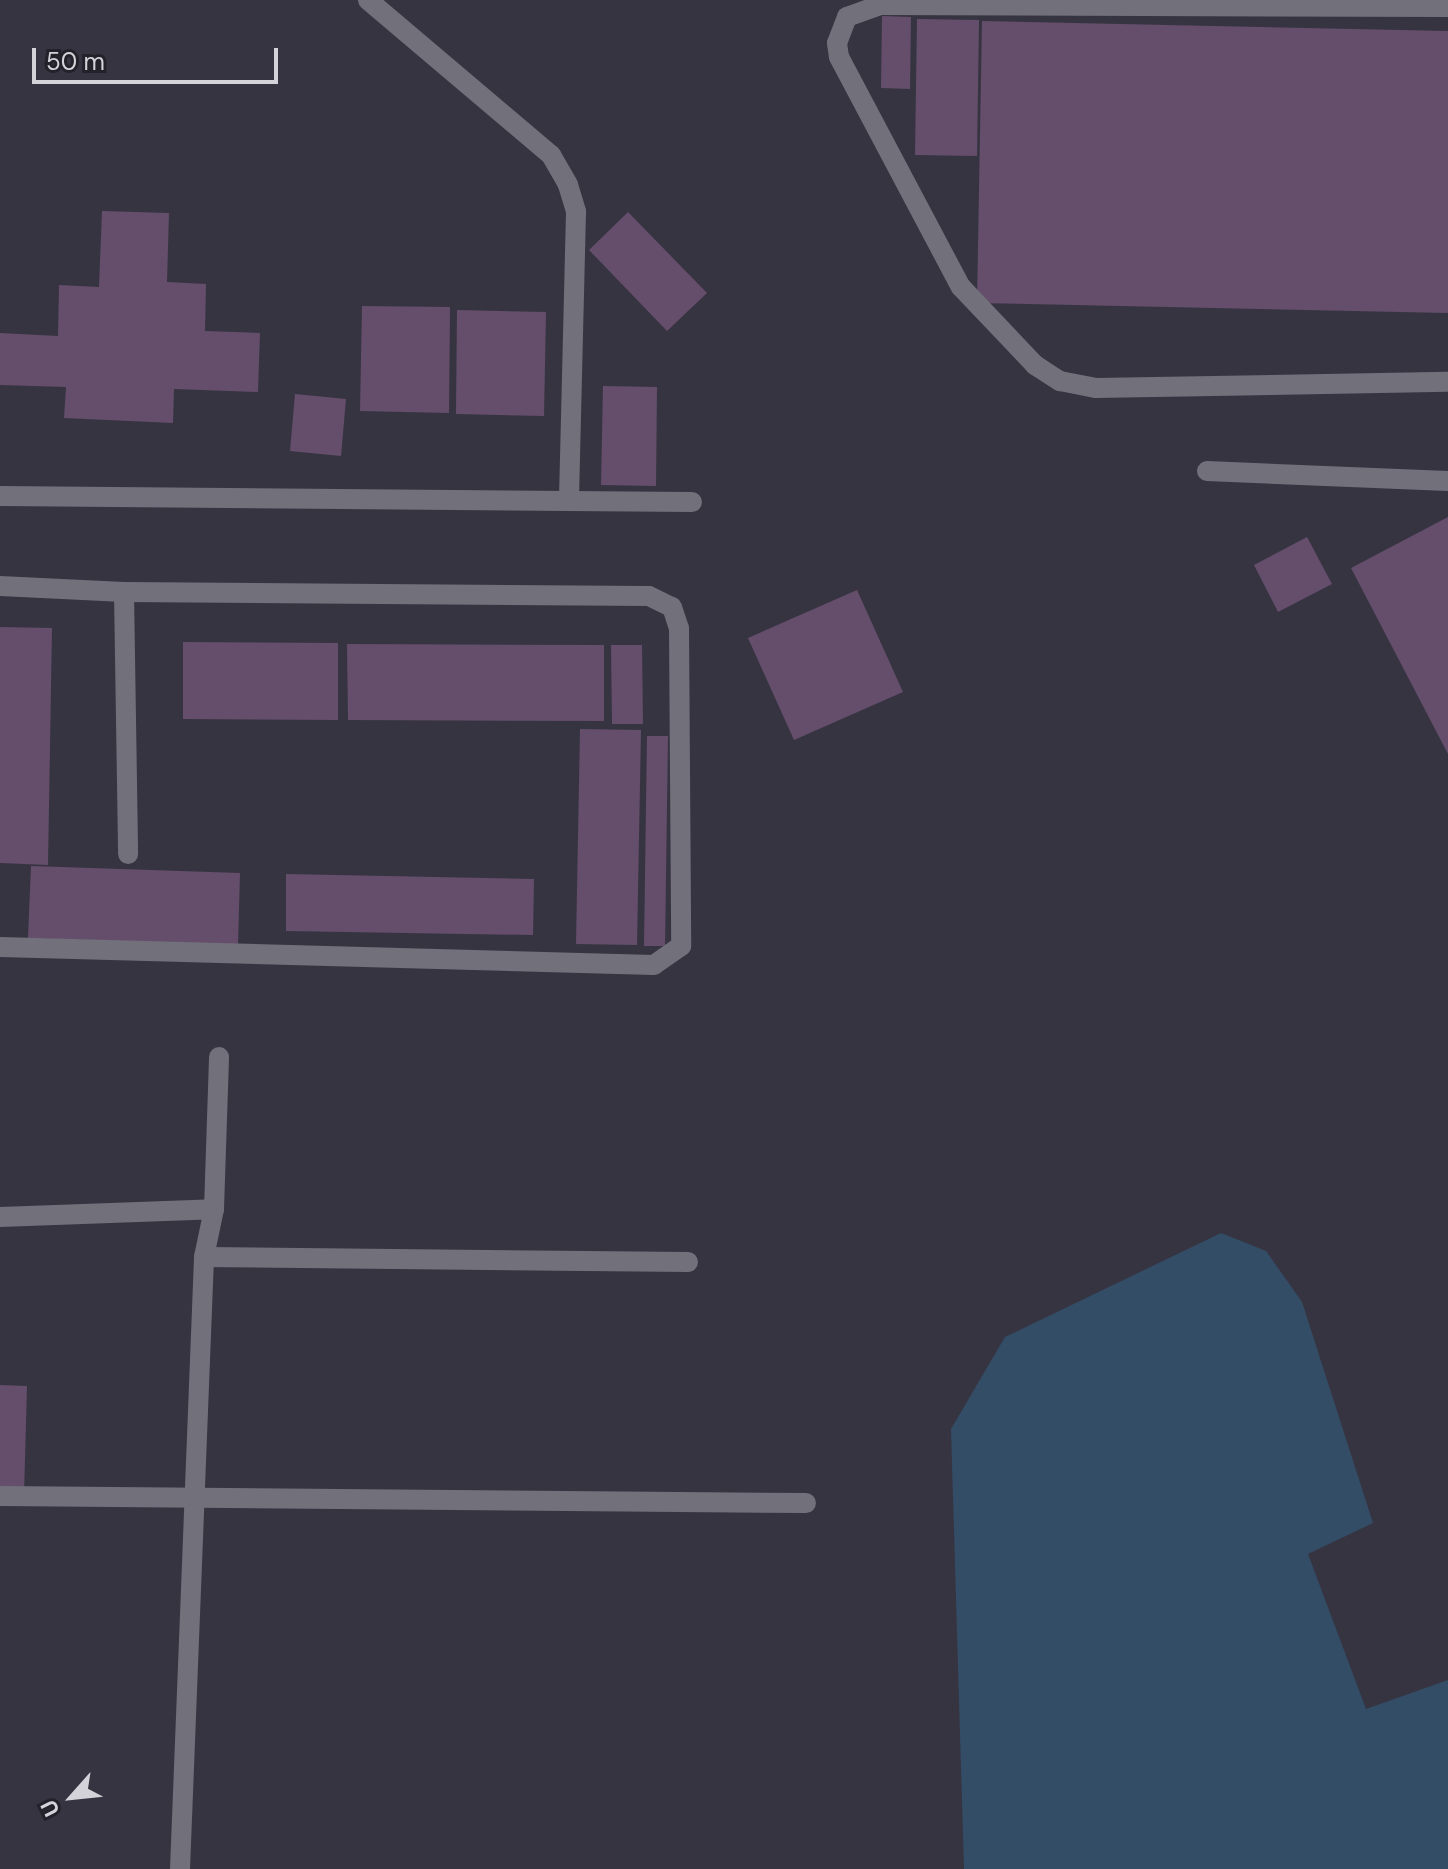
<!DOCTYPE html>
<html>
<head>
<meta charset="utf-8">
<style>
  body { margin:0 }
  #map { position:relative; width:1448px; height:1869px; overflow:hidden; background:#2d2b34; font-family:"DM Sans",sans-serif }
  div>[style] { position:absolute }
  .built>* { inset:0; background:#373442 }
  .water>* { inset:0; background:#334d66 }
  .building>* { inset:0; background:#644e6b }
  .service>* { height:20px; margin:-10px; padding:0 10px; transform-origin:10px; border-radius:10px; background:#72707b }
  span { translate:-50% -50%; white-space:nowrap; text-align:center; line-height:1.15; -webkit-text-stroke:6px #23212a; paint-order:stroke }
  .north { position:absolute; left:32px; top:1757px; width:80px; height:80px; -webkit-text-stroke:6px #23212a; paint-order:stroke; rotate:243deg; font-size:22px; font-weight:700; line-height:32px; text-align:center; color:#d4d3d9 }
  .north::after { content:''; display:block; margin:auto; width:28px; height:36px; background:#d4d3d9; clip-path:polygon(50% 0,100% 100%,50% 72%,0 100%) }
  .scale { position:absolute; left:32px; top:48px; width:246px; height:36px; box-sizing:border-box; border:4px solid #d4d3d9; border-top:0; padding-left:10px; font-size:24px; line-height:28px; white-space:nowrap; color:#d4d3d9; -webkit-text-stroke:6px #23212a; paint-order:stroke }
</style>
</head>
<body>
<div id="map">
  <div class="built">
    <div style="clip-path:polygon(0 0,1448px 0,1448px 1869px,0 1869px)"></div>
  </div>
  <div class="water">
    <div style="clip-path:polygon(1221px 1233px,1266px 1251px,1302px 1302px,1373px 1523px,1308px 1554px,1366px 1709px,1448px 1680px,1448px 1869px,964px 1869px,951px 1429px,1005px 1337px)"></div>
  </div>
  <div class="building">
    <div style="clip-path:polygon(882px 16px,911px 17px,910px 89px,881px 88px)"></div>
    <div style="clip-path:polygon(917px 19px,979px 20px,977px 156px,915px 155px)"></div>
    <div style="clip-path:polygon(982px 21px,1448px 31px,1448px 313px,977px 303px)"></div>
    <div style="clip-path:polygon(102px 211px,169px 213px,167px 282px,206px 284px,205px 331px,260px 333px,258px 392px,174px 389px,173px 423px,64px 418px,66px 387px,0 385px,0 333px,58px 336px,59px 285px,99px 287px)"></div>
    <div style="clip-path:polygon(628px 212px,707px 293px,667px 331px,589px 250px)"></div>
    <div style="clip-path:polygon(362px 306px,450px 307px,449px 413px,360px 411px)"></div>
    <div style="clip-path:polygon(457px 310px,546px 312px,544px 416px,456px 414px)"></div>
    <div style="clip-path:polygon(603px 386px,657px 387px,656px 486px,601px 485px)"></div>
    <div style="clip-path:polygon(295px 394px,346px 399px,341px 456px,290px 451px)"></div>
    <div style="clip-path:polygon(1448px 517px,1448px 754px,1351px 568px)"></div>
    <div style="clip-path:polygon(1307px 537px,1332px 584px,1278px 612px,1254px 565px)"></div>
    <div style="clip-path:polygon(857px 590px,903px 692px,794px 740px,748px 638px)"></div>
    <div style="clip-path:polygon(0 627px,52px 628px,48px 865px,0 863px)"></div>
    <div style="clip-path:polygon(183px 642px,338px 643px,338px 720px,183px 719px)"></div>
    <div style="clip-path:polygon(347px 644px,604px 645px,604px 721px,348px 720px)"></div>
    <div style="clip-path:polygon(611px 645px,642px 645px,643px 724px,612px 724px)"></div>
    <div style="clip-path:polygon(580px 729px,641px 730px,637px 945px,576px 944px)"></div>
    <div style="clip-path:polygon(647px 736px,668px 736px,665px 946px,644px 946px)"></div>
    <div style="clip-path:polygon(31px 866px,240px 873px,238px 945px,28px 938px)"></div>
    <div style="clip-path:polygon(286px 874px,534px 879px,533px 935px,286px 931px)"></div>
    <div style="clip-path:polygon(0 1385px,27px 1386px,24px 1495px,0 1494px)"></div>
  </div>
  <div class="service">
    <div style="left:368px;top:0;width:240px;rotate:40.3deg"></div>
    <div style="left:551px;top:155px;width:34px;rotate:60deg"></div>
    <div style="left:568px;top:185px;width:28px;rotate:73deg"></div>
    <div style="left:576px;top:212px;width:289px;rotate:91.4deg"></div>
    <div style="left:1448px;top:7px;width:568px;rotate:-179.8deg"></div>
    <div style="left:880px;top:5px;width:35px;rotate:160deg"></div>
    <div style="left:847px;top:17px;width:28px;rotate:111deg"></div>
    <div style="left:837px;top:43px;width:14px;rotate:82deg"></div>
    <div style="left:839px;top:57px;width:260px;rotate:62.1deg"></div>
    <div style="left:961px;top:287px;width:108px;rotate:46.5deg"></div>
    <div style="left:1035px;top:365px;width:30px;rotate:33deg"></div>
    <div style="left:1060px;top:381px;width:37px;rotate:11deg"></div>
    <div style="left:1096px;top:388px;width:352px;rotate:-1deg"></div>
    <div style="left:1207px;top:471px;width:241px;rotate:2.4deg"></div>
    <div style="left:0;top:496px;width:692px;rotate:0.5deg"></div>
    <div style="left:0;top:586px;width:124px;rotate:2.8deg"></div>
    <div style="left:124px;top:592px;width:525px;rotate:0.44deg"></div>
    <div style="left:649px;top:596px;width:25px;rotate:26deg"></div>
    <div style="left:672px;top:607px;width:22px;rotate:72deg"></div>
    <div style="left:679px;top:628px;width:318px;rotate:89.6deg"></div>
    <div style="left:681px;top:946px;width:33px;rotate:145deg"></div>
    <div style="left:654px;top:965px;width:654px;rotate:-178.42deg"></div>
    <div style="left:124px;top:592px;width:262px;rotate:89.1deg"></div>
    <div style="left:0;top:1217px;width:214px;rotate:-2.1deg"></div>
    <div style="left:204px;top:1257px;width:484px;rotate:0.6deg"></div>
    <div style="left:0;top:1496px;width:806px;rotate:0.5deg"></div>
    <div style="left:180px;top:1869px;width:612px;rotate:-87.75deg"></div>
    <div style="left:204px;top:1257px;width:49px;rotate:-78.2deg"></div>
    <div style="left:214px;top:1209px;width:152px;rotate:-88.1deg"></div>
  </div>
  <div class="north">U</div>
  <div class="scale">50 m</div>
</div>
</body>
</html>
